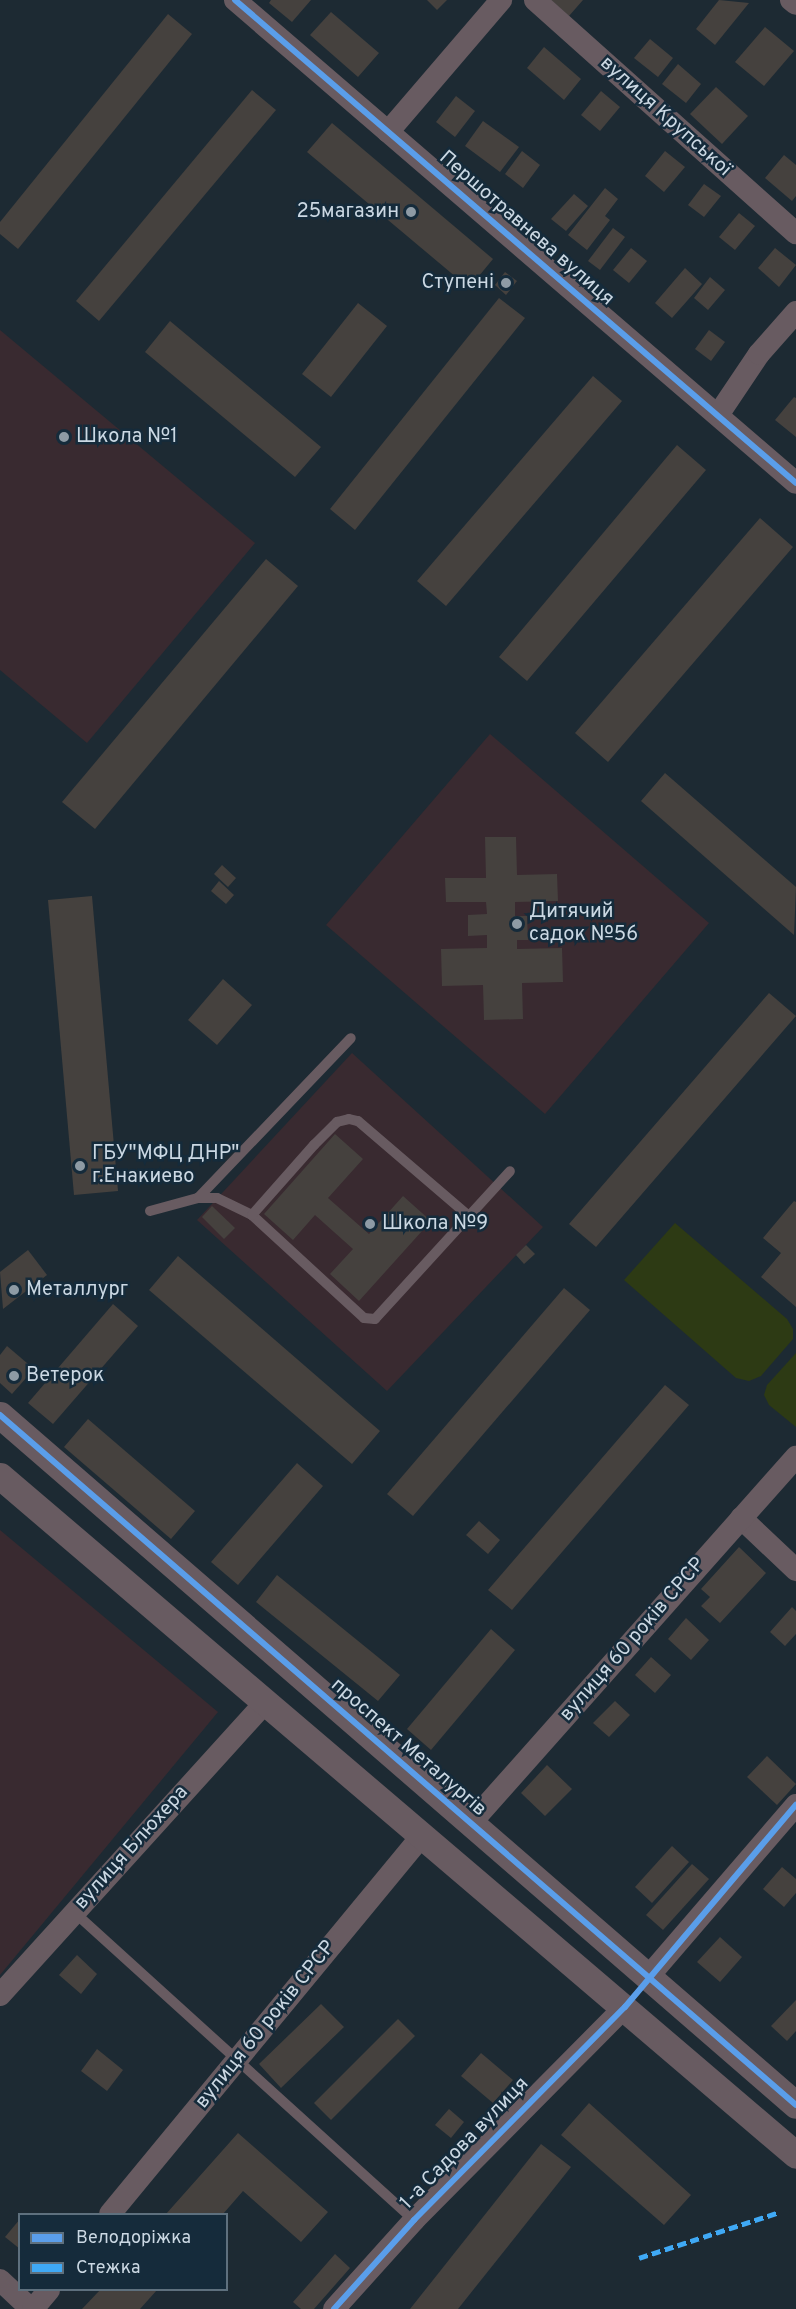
<!DOCTYPE html>
<html>
<head>
<meta charset="utf-8">
<style>
  body { margin:0 }
  #map { position:relative; width:796px; height:2309px; overflow:hidden; background:#1d2a33; font-family:Overpass,sans-serif }
  div>[style] { position:absolute }
  .education>* { inset:0; background:#392a30 }
  .green>* { inset:0; background:#2d3a14 }
  .building>* { inset:0; background:#45413e }
  .service>* { height:10px; margin:-5px; padding:0 5px; transform-origin:5px; border-radius:5px; background:#685b61 }
  .minor>* { height:22px; margin:-11px; padding:0 11px; transform-origin:11px; border-radius:11px; background:#685b61 }
  .tertiary>* { height:27px; margin:-13.5px; padding:0 13.5px; transform-origin:13.5px; border-radius:13.5px; background:#685b61 }
  .quiet>* { height:4.5px; margin-top:-2.25px; transform-origin:0; background:repeating-linear-gradient(90deg,#3fa9f5 0 9px,transparent 0 13.5px) }
  .cycleway>* { height:6px; margin:-3px; padding:0 3px; transform-origin:3px; border-radius:3px; background:#5a9eea }
  .dots>* { width:16px; height:16px; translate:-50% -50%; box-sizing:border-box; border:3px solid #152b3b; border-radius:50% }
  span { translate:-50% -50%; white-space:nowrap; text-align:center; line-height:1.15; -webkit-text-stroke:5px #152b3b; paint-order:stroke }
  .street-label { font-size:20px; color:#cbd8e3 }
  .poi-label { font-size:20px; color:#cbd8e3 }
  .right { translate:-100% -50%; text-align:right }
  .left { translate:0 -50%; text-align:left }
  .legend { position:absolute; left:18px; top:2213px; width:210px; height:78px; box-sizing:border-box; background:#152b3b; border:2px solid #5e707e; margin:0; padding:8px 10px; list-style:none; font-size:18px; color:#cbd8e3 }
  .legend li { display:flex; align-items:center; gap:12px; height:30px }
  .legend b { width:30px; border:2px solid #5e707e }
</style>
</head>
<body>
<div id="map">
  <div class="education">
    <div style="clip-path:polygon(0 330px,255px 543px,87px 743px,0 670px)"></div>
    <div style="clip-path:polygon(490px 734px,709px 923px,545px 1114px,326px 925px)"></div>
    <div style="clip-path:polygon(352px 1053px,543px 1227px,387px 1391px,197px 1220px)"></div>
    <div style="clip-path:polygon(0 1530px,218px 1712px,0 1975px)"></div>
  </div>
  <div class="green">
    <div style="clip-path:polygon(675px 1223px,787px 1319px,793px 1329px,793px 1339px,761px 1376px,749px 1381px,736px 1378px,624px 1280px)"></div>
    <div style="clip-path:polygon(796px 1353px,796px 1427px,769px 1405px,764px 1395px,767px 1385px)"></div>
  </div>
  <div class="building">
    <div style="clip-path:polygon(271px 0,311px 0,292px 22px,269px 3px)"></div>
    <div style="clip-path:polygon(427px 0,447px 0,437px 10px)"></div>
    <div style="clip-path:polygon(551px 0,583px 0,569px 16px)"></div>
    <div style="clip-path:polygon(719px 0,749px 3px,715px 45px,696px 29px)"></div>
    <div style="clip-path:polygon(331px 12px,379px 53px,358px 77px,310px 35px)"></div>
    <div style="clip-path:polygon(168px 14px,192px 34px,18px 249px,0 234px,0 222px)"></div>
    <div style="clip-path:polygon(765px 27px,794px 51px,764px 86px,735px 62px)"></div>
    <div style="clip-path:polygon(650px 39px,673px 58px,658px 77px,634px 58px)"></div>
    <div style="clip-path:polygon(544px 47px,581px 79px,564px 100px,527px 68px)"></div>
    <div style="clip-path:polygon(678px 64px,701px 84px,686px 103px,662px 84px)"></div>
    <div style="clip-path:polygon(716px 87px,748px 116px,722px 144px,690px 114px)"></div>
    <div style="clip-path:polygon(252px 90px,276px 110px,99px 321px,76px 301px)"></div>
    <div style="clip-path:polygon(601px 91px,620px 107px,600px 131px,581px 115px)"></div>
    <div style="clip-path:polygon(456px 96px,475px 111px,455px 137px,436px 122px)"></div>
    <div style="clip-path:polygon(483px 121px,519px 147px,500px 172px,465px 146px)"></div>
    <div style="clip-path:polygon(332px 123px,493px 259px,469px 288px,307px 152px)"></div>
    <div style="clip-path:polygon(522px 151px,540px 165px,523px 188px,505px 174px)"></div>
    <div style="clip-path:polygon(665px 151px,685px 167px,664px 192px,645px 176px)"></div>
    <div style="clip-path:polygon(784px 155px,796px 165px,796px 196px,792px 201px,765px 178px)"></div>
    <div style="clip-path:polygon(704px 184px,721px 196px,704px 217px,688px 205px)"></div>
    <div style="clip-path:polygon(605px 188px,618px 199px,605px 216px,610px 220px,587px 250px,568px 235px)"></div>
    <div style="clip-path:polygon(574px 194px,588px 206px,566px 231px,551px 219px)"></div>
    <div style="clip-path:polygon(739px 213px,755px 226px,735px 250px,719px 237px)"></div>
    <div style="clip-path:polygon(613px 228px,625px 237px,600px 270px,588px 261px)"></div>
    <div style="clip-path:polygon(631px 248px,647px 261px,629px 283px,613px 270px)"></div>
    <div style="clip-path:polygon(775px 248px,796px 265px,779px 287px,758px 268px)"></div>
    <div style="clip-path:polygon(685px 268px,702px 284px,672px 318px,655px 303px)"></div>
    <div style="clip-path:polygon(505px 272px,517px 281px,506px 295px,495px 285px)"></div>
    <div style="clip-path:polygon(710px 277px,725px 290px,708px 310px,694px 298px)"></div>
    <div style="clip-path:polygon(499px 298px,525px 318px,355px 530px,330px 509px)"></div>
    <div style="clip-path:polygon(358px 303px,387px 326px,331px 397px,302px 374px)"></div>
    <div style="clip-path:polygon(170px 321px,321px 447px,295px 477px,145px 352px)"></div>
    <div style="clip-path:polygon(709px 330px,725px 342px,711px 361px,695px 349px)"></div>
    <div style="clip-path:polygon(593px 376px,622px 401px,446px 606px,417px 581px)"></div>
    <div style="clip-path:polygon(794px 397px,796px 398px,796px 437px,775px 420px)"></div>
    <div style="clip-path:polygon(677px 445px,706px 470px,527px 681px,499px 657px)"></div>
    <div style="clip-path:polygon(760px 518px,793px 547px,608px 762px,575px 733px)"></div>
    <div style="clip-path:polygon(266px 559px,298px 586px,95px 829px,62px 802px)"></div>
    <div style="clip-path:polygon(665px 773px,796px 887px,794px 935px,641px 801px)"></div>
    <div style="clip-path:polygon(485px 837px,516px 837px,517px 875px,557px 874px,558px 901px,515px 902px,515px 916px,527px 916px,528px 940px,517px 940px,517px 949px,562px 948px,563px 982px,522px 983px,523px 1019px,484px 1020px,483px 985px,442px 986px,441px 949px,487px 948px,487px 935px,468px 936px,468px 915px,487px 914px,486px 902px,446px 902px,445px 878px,486px 878px)"></div>
    <div style="clip-path:polygon(222px 865px,236px 878px,228px 887px,214px 874px)"></div>
    <div style="clip-path:polygon(219px 881px,234px 895px,226px 904px,211px 891px)"></div>
    <div style="clip-path:polygon(92px 896px,118px 1191px,74px 1195px,48px 900px)"></div>
    <div style="clip-path:polygon(223px 979px,252px 1005px,217px 1045px,188px 1020px)"></div>
    <div style="clip-path:polygon(769px 993px,796px 1016px,596px 1247px,569px 1224px)"></div>
    <div style="clip-path:polygon(335px 1134px,363px 1159px,328px 1198px,369px 1234px,403px 1196px,431px 1221px,359px 1301px,330px 1274px,353px 1249px,315px 1215px,293px 1240px,264px 1214px)"></div>
    <div style="clip-path:polygon(794px 1201px,796px 1202px,796px 1307px,761px 1277px,781px 1253px,763px 1238px)"></div>
    <div style="clip-path:polygon(212px 1206px,235px 1228px,224px 1239px,202px 1217px)"></div>
    <div style="clip-path:polygon(526px 1245px,535px 1254px,524px 1264px,516px 1255px)"></div>
    <div style="clip-path:polygon(28px 1250px,47px 1275px,3px 1309px,0 1272px)"></div>
    <div style="clip-path:polygon(178px 1256px,380px 1431px,352px 1464px,149px 1290px)"></div>
    <div style="clip-path:polygon(564px 1288px,590px 1310px,413px 1516px,387px 1494px)"></div>
    <div style="clip-path:polygon(113px 1304px,138px 1326px,53px 1424px,28px 1403px)"></div>
    <div style="clip-path:polygon(7px 1346px,34px 1369px,12px 1394px,0 1383px,0 1355px)"></div>
    <div style="clip-path:polygon(665px 1385px,689px 1405px,512px 1610px,488px 1590px)"></div>
    <div style="clip-path:polygon(88px 1419px,195px 1511px,171px 1539px,64px 1447px)"></div>
    <div style="clip-path:polygon(297px 1463px,323px 1486px,238px 1585px,211px 1562px)"></div>
    <div style="clip-path:polygon(479px 1521px,500px 1540px,488px 1554px,466px 1535px)"></div>
    <div style="clip-path:polygon(739px 1547px,766px 1573px,720px 1623px,701px 1606px,710px 1597px,701px 1589px)"></div>
    <div style="clip-path:polygon(277px 1575px,400px 1675px,378px 1701px,256px 1602px)"></div>
    <div style="clip-path:polygon(792px 1607px,796px 1611px,796px 1634px,785px 1646px,770px 1632px)"></div>
    <div style="clip-path:polygon(686px 1618px,709px 1640px,691px 1660px,668px 1639px)"></div>
    <div style="clip-path:polygon(491px 1629px,515px 1650px,431px 1750px,407px 1729px)"></div>
    <div style="clip-path:polygon(651px 1657px,671px 1675px,655px 1693px,635px 1675px)"></div>
    <div style="clip-path:polygon(615px 1701px,630px 1715px,609px 1737px,593px 1723px)"></div>
    <div style="clip-path:polygon(767px 1756px,796px 1784px,777px 1805px,747px 1777px)"></div>
    <div style="clip-path:polygon(547px 1765px,572px 1789px,545px 1816px,521px 1793px)"></div>
    <div style="clip-path:polygon(672px 1846px,689px 1862px,652px 1903px,635px 1887px)"></div>
    <div style="clip-path:polygon(692px 1864px,709px 1879px,663px 1930px,646px 1915px)"></div>
    <div style="clip-path:polygon(782px 1867px,796px 1879px,796px 1893px,784px 1907px,763px 1889px)"></div>
    <div style="clip-path:polygon(720px 1937px,742px 1957px,720px 1982px,697px 1962px)"></div>
    <div style="clip-path:polygon(77px 1955px,97px 1974px,81px 1994px,59px 1975px)"></div>
    <div style="clip-path:polygon(796px 2000px,796px 2031px,787px 2041px,771px 2026px)"></div>
    <div style="clip-path:polygon(321px 2004px,344px 2027px,281px 2088px,259px 2064px)"></div>
    <div style="clip-path:polygon(398px 2019px,415px 2036px,331px 2120px,314px 2103px)"></div>
    <div style="clip-path:polygon(97px 2049px,123px 2070px,107px 2091px,81px 2071px)"></div>
    <div style="clip-path:polygon(481px 2053px,513px 2080px,493px 2103px,461px 2076px)"></div>
    <div style="clip-path:polygon(589px 2103px,691px 2195px,664px 2225px,561px 2135px)"></div>
    <div style="clip-path:polygon(449px 2109px,464px 2122px,451px 2138px,435px 2125px)"></div>
    <div style="clip-path:polygon(238px 2133px,328px 2212px,301px 2242px,243px 2191px,223px 2214px,166px 2214px)"></div>
    <div style="clip-path:polygon(541px 2144px,571px 2167px,458px 2309px,410px 2309px)"></div>
    <div style="clip-path:polygon(20px 2219px,20px 2249px,5px 2237px)"></div>
    <div style="clip-path:polygon(335px 2254px,350px 2268px,314px 2309px,301px 2309px,293px 2302px)"></div>
    <div style="clip-path:polygon(100px 2290px,157px 2290px,140px 2309px,82px 2309px)"></div>
  </div>
  <div class="service">
    <div style="left:198px;top:1198px;width:221px;rotate:-46.3deg"></div>
    <div style="left:150px;top:1211px;width:50px;rotate:-15.2deg"></div>
    <div style="left:198px;top:1198px;width:19px"></div>
    <div style="left:217px;top:1198px;width:39px;rotate:26deg"></div>
    <div style="left:252px;top:1215px;width:152px;rotate:42.6deg"></div>
    <div style="left:364px;top:1318px;width:11px;rotate:5deg"></div>
    <div style="left:375px;top:1319px;width:200px;rotate:-47.6deg"></div>
    <div style="left:252px;top:1215px;width:94px;rotate:-48.5deg"></div>
    <div style="left:314px;top:1145px;width:33px;rotate:-45deg"></div>
    <div style="left:337px;top:1122px;width:12px;rotate:-14deg"></div>
    <div style="left:349px;top:1119px;width:9px;rotate:13deg"></div>
    <div style="left:358px;top:1121px;width:146px;rotate:40.6deg"></div>
    <div style="left:74px;top:1912px;width:459px;rotate:42.2deg"></div>
  </div>
  <div class="minor">
    <div style="left:235px;top:0;width:740px;rotate:40.73deg"></div>
    <div style="left:535px;top:0;width:350px;rotate:41.8deg"></div>
    <div style="left:791px;top:0;width:6px;rotate:39deg"></div>
    <div style="left:388px;top:132px;width:174px;rotate:-49.4deg"></div>
    <div style="left:718px;top:415px;width:73px;rotate:-56.1deg"></div>
    <div style="left:759px;top:354px;width:56px;rotate:-48.6deg"></div>
    <div style="left:741px;top:1518px;width:76px;rotate:43.4deg"></div>
    <div style="left:470px;top:1824px;width:491px;rotate:-48.4deg"></div>
    <div style="left:648px;top:1977px;width:227px;rotate:-49.3deg"></div>
    <div style="left:0;top:1995px;width:394px;rotate:-47.8deg"></div>
    <div style="left:110px;top:2214px;width:491px;rotate:-50.5deg"></div>
    <div style="left:0;top:2280px;width:42px;rotate:43.1deg"></div>
    <div style="left:33px;top:2309px;width:25px;rotate:-50deg"></div>
    <div style="left:334px;top:2309px;width:120px;rotate:-48deg"></div>
    <div style="left:414px;top:2220px;width:300px;rotate:-45.3deg"></div>
  </div>
  <div class="tertiary">
    <div style="left:0;top:1415px;width:1053px;rotate:40.92deg"></div>
    <div style="left:0;top:1476px;width:1046px;rotate:40.46deg"></div>
  </div>
  <div class="quiet">
    <div style="left:639px;top:2258px;width:145px;rotate:-18.1deg"></div>
  </div>
  <div class="cycleway">
    <div style="left:235px;top:0;width:740px;rotate:40.73deg"></div>
    <div style="left:0;top:1415px;width:1053px;rotate:40.92deg"></div>
    <div style="left:334px;top:2309px;width:120px;rotate:-48deg"></div>
    <div style="left:414px;top:2220px;width:300px;rotate:-45.3deg"></div>
    <div style="left:625px;top:2007px;width:265px;rotate:-49.8deg"></div>
  </div>
  <div class="dots">
    <div style="left:411px;top:212px;background:#8e9ba5"></div>
    <div style="left:506px;top:283px;background:#8e9ba5"></div>
    <div style="left:64px;top:437px;background:#8e9ba5"></div>
    <div style="left:517px;top:924px;background:#8e9ba5"></div>
    <div style="left:80px;top:1166px;background:#8e9ba5"></div>
    <div style="left:370px;top:1224px;background:#8e9ba5"></div>
    <div style="left:14px;top:1290px;background:#8e9ba5"></div>
    <div style="left:14px;top:1376px;background:#8e9ba5"></div>
  </div>
  <div class="street-label">
    <span style="left:665px;top:117px;rotate:42deg">вулиця Крупської</span>
    <span style="left:526px;top:229px;rotate:41deg">Першотравнева вулиця</span>
    <span style="left:633px;top:1640px;rotate:-49deg">вулиця 60 років СРСР</span>
    <span style="left:408px;top:1748px;rotate:41deg">проспект Металургів</span>
    <span style="left:132px;top:1848px;rotate:-48deg">вулиця Блюхера</span>
    <span style="left:266px;top:2025px;rotate:-51deg">вулиця 60 років СРСР</span>
    <span style="left:465px;top:2144px;rotate:-46deg">1-а Садова вулиця</span>
  </div>
  <div class="poi-label">
    <span class="right" style="left:399px;top:212px">25магазин</span>
    <span class="right" style="left:494px;top:283px">Ступені</span>
    <span class="left" style="left:76px;top:437px">Школа №1</span>
    <span class="left" style="left:529px;top:924px">Дитячий<br>садок №56</span>
    <span class="left" style="left:92px;top:1166px">ГБУ"МФЦ ДНР"<br>г.Енакиево</span>
    <span class="left" style="left:382px;top:1224px">Школа №9</span>
    <span class="left" style="left:26px;top:1290px">Металлург</span>
    <span class="left" style="left:26px;top:1376px">Ветерок</span>
  </div>
  <ul class="legend">
  <li><b style="height:8px;background:#5a9eea"></b>Велодоріжка</li>
  <li><b style="height:8px;background:#3fa9f5"></b>Стежка</li>
  </ul>
</div>
</body>
</html>
